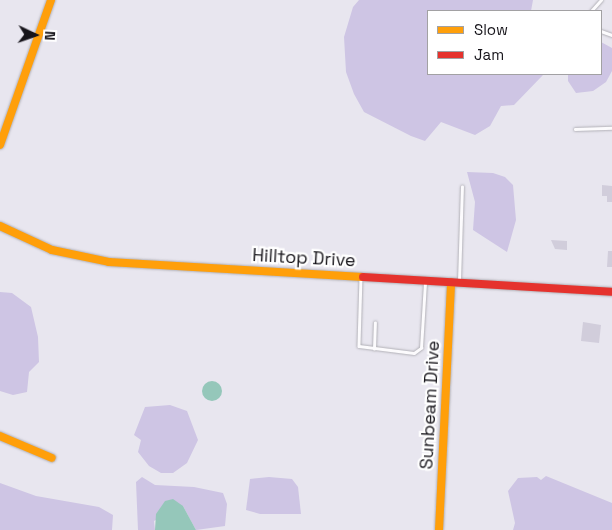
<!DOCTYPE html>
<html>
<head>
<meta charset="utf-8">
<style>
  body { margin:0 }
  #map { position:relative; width:612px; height:530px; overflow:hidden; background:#e8e6ef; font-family:"Space Grotesk",sans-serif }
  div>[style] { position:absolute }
  .green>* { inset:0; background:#cec5e4 }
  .water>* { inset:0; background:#95c7ba }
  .round { border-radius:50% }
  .building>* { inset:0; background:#d1cddb }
  .roads { filter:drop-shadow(0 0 1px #b2b1b7) drop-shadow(0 0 1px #b2b1b7) }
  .lane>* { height:2.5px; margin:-1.25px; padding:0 1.25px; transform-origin:1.25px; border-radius:1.25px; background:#fcfbfd }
  .slow>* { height:8px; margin:-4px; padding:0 4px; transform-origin:4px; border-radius:4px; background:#ff9f0a }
  .jam>* { height:8px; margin:-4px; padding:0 4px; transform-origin:4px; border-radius:4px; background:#e5322d }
  span { translate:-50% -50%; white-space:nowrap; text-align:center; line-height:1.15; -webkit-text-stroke:4.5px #fff; paint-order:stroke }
  .street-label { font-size:18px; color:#16141a }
  .legend { position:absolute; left:427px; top:10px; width:175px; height:65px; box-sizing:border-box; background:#fff; border:1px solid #a2a1a3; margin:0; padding:6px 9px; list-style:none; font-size:15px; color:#16141a }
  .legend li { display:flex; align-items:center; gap:10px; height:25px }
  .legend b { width:25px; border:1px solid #a2a1a3 }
  .north { position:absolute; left:10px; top:10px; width:50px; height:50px; -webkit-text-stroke:4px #fff; paint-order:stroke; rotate:93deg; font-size:14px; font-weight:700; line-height:20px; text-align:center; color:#16141a }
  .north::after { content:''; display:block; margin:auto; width:18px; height:22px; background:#16141a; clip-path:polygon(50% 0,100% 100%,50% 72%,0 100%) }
</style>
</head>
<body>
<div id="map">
  <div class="green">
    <div style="clip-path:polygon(359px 0,533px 0,531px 11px,428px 11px,428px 74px,543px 75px,514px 105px,501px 106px,490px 126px,475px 135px,441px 122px,425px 141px,411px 136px,364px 112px,354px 94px,346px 72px,344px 37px,353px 7px)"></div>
    <div style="clip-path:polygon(601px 42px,612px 48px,612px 71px,606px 82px,593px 91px,576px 93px,568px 81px,568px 74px,601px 74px)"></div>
    <div style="clip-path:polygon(467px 172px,493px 173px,505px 177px,513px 185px,516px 220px,507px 252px,473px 230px,475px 202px)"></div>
    <div style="clip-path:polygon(0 292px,12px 293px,31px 307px,38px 337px,39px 362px,29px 372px,27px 392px,13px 395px,0 391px)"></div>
    <div style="clip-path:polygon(170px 405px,187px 411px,198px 440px,187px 463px,173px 473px,161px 473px,149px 466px,138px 452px,141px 440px,134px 435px,145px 407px)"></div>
    <div style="clip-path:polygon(546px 476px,612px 503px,612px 530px,513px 530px,515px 523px,508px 491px,518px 478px,537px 477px,541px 480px)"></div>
    <div style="clip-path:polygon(142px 477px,155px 485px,194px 487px,223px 493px,227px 504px,225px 526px,196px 530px,183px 506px,154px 521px,155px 530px,138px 530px,136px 482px)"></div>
    <div style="clip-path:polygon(269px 477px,292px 479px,298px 487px,301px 514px,260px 514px,246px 510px,250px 479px)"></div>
    <div style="clip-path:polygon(0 483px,36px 496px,99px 507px,113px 515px,112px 530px,0 530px)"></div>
  </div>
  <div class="water">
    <div class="round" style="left:202px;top:381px;width:20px;height:20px"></div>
    <div style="clip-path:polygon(173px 499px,183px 506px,196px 530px,155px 530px,156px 514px,165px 501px)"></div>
  </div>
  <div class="building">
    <div style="clip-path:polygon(602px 185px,612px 186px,612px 202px,607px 202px,607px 196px,602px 196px)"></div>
    <div style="clip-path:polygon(551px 240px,567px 241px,567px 250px,555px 249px)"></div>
    <div style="clip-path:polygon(608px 251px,612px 251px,612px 267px,607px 267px)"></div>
    <div style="clip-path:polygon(583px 322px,601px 325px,599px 343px,581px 341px)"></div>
  </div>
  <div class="roads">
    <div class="lane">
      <div style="left:591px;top:11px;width:15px;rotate:-48deg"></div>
      <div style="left:601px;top:31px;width:12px;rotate:20deg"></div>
      <div style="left:575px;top:129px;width:37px;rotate:-2deg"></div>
      <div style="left:361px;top:277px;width:69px;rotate:91.7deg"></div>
      <div style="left:359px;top:346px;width:55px;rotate:7.3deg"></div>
      <div style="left:414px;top:353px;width:9px;rotate:-36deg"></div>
      <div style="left:421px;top:348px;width:66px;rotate:-86.5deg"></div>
      <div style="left:459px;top:281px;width:94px;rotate:-88.2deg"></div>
      <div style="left:374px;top:349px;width:26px;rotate:-88deg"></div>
    </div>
    <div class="slow">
      <div style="left:0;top:145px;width:154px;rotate:-70.6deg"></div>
      <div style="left:0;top:226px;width:57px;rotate:24.8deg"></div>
      <div style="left:52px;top:250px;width:58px;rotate:11.9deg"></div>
      <div style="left:109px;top:262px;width:254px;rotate:3.4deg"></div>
      <div style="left:0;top:436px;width:56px;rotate:22.9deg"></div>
      <div style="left:439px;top:530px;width:248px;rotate:-87.2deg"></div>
    </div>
    <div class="jam">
      <div style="left:363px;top:277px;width:249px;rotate:3.4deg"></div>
    </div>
  </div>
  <div class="street-label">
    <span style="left:304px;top:258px;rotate:3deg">Hilltop Drive</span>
    <span style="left:430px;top:405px;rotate:-87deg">Sunbeam Drive</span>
  </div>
  <ul class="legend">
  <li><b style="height:6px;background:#ff9f0a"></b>Slow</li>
  <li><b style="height:6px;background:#e5322d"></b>Jam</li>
  </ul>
  <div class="north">N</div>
</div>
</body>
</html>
